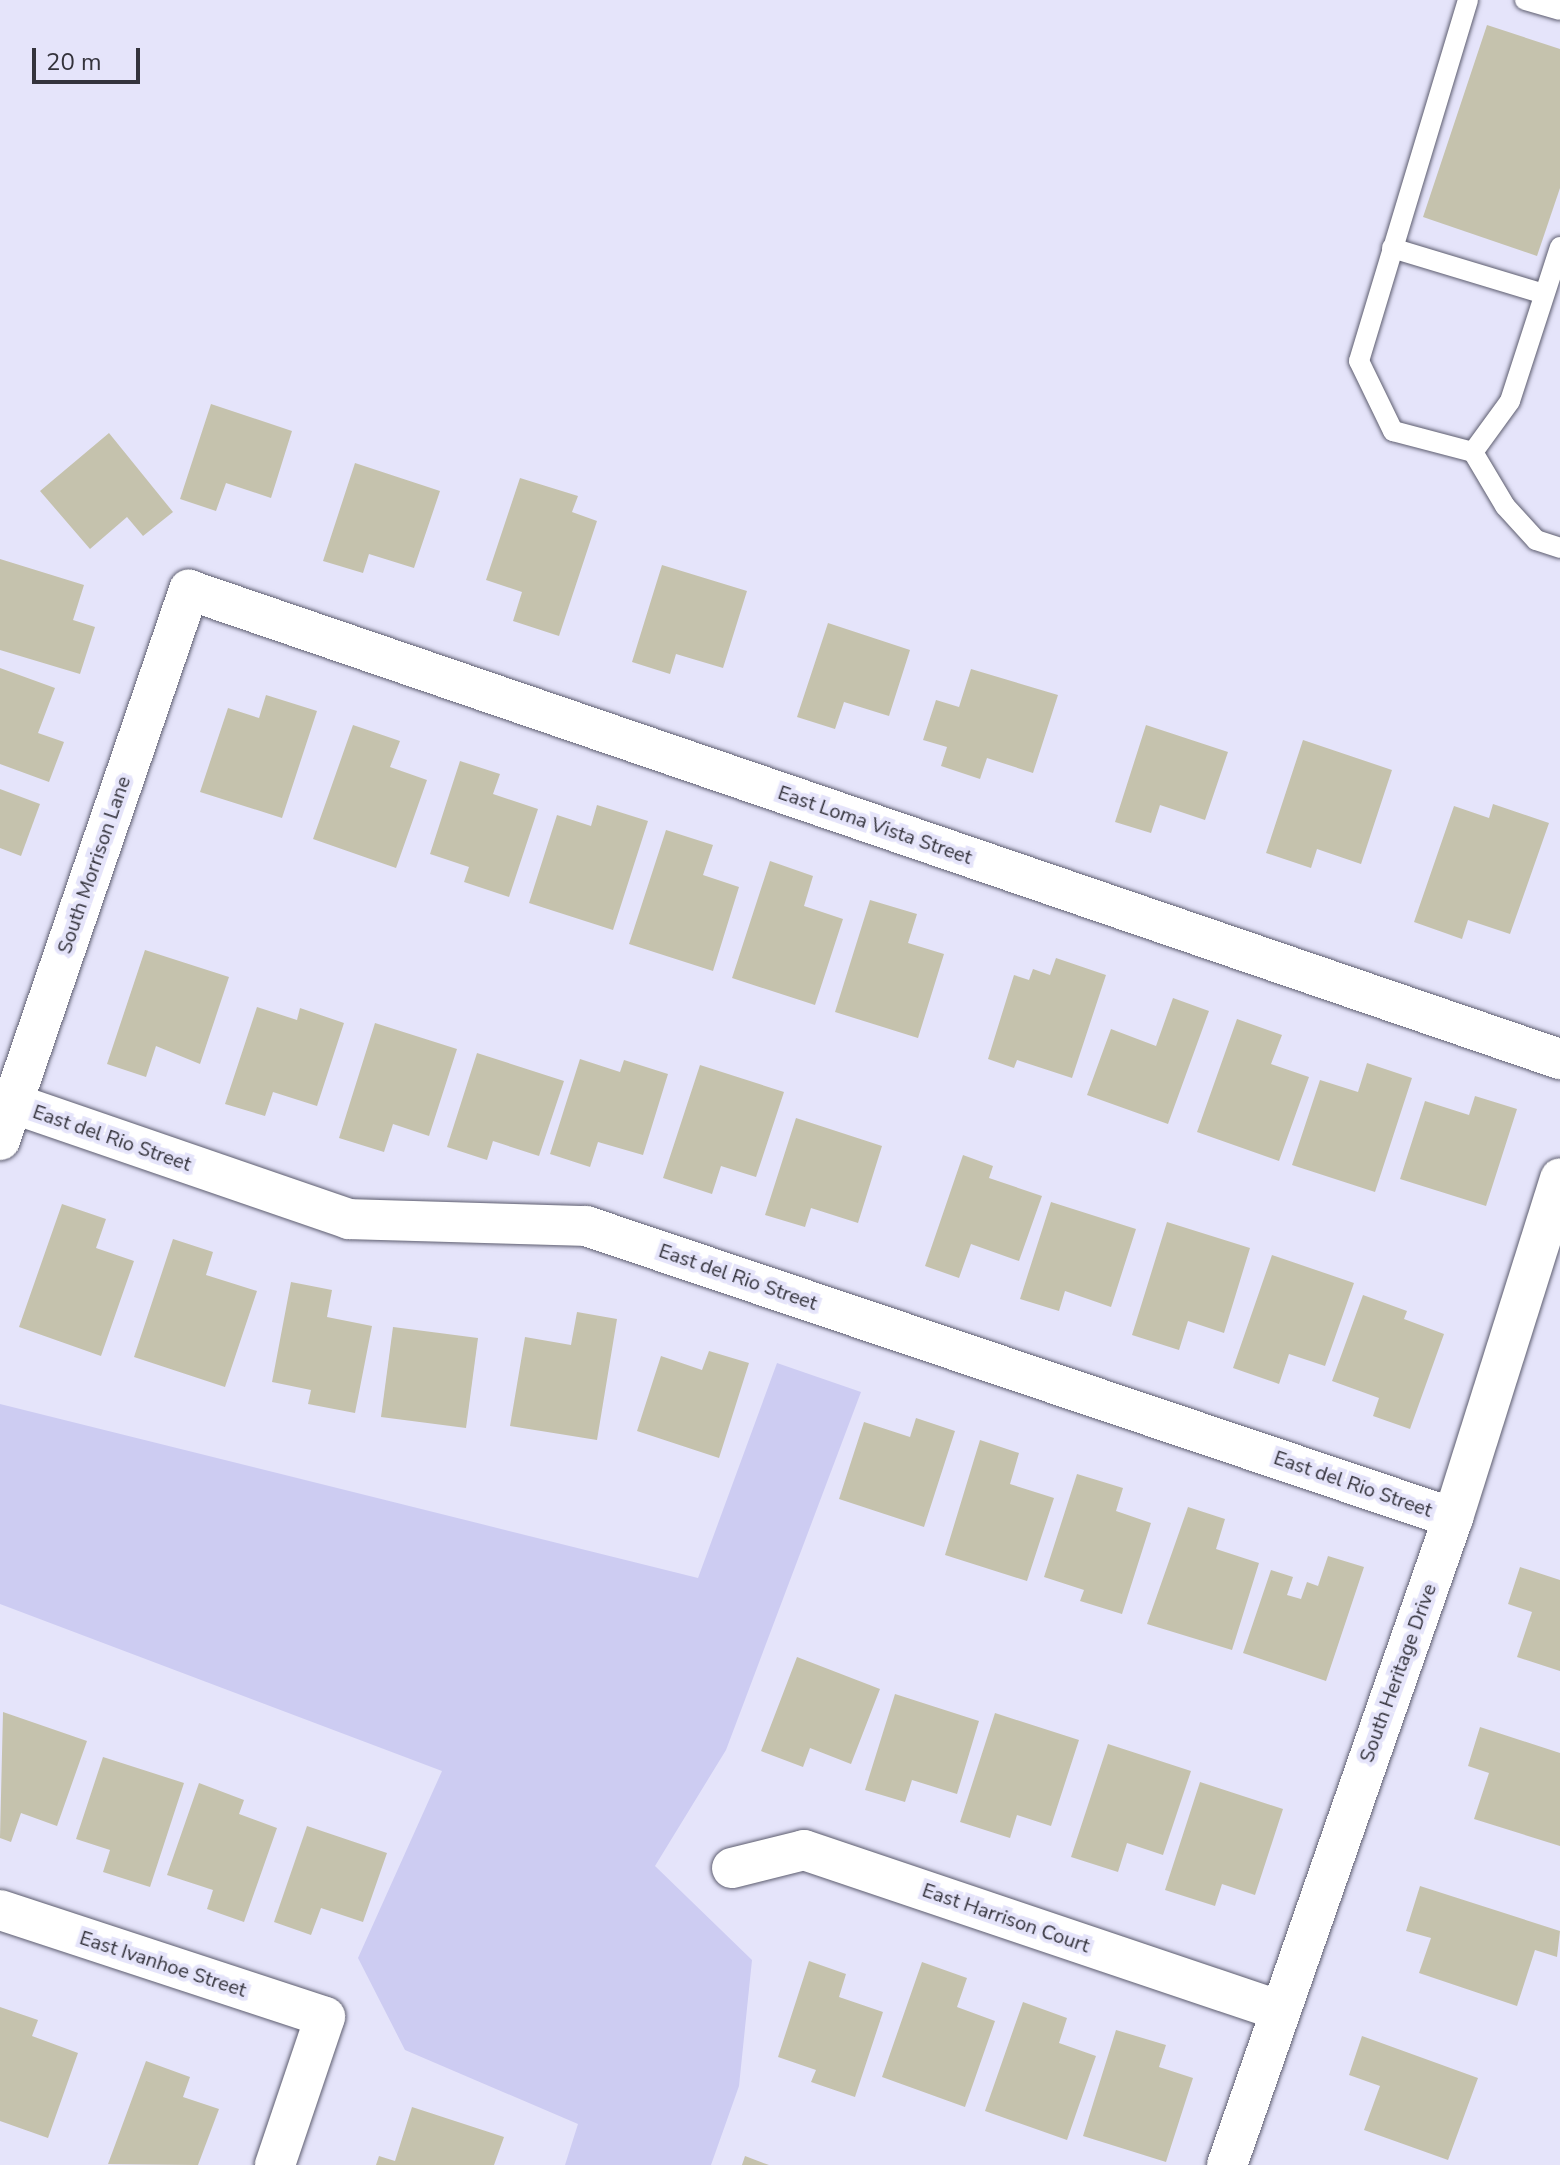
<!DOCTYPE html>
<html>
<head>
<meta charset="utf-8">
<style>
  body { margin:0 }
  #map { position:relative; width:1560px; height:2165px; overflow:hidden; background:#e5e4fa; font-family:"Nunito Sans",sans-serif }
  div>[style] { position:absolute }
  .green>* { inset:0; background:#cdccf2 }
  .building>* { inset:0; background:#c5c2ad }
  .roads { filter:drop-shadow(0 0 2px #5d5d6f) drop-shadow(0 0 2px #5d5d6f) }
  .service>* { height:20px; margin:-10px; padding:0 10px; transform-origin:10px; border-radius:10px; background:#fff }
  .minor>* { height:40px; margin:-20px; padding:0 20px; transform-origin:20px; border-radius:20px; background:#fff }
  span { translate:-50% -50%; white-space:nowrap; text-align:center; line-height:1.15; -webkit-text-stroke:8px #e5e4fa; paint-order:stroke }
  .street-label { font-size:20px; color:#34333c }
  .scale { position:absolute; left:32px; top:48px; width:108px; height:36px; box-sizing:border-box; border:4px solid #34333c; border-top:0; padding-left:10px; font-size:24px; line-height:28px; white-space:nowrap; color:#34333c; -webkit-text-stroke:6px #e5e4fa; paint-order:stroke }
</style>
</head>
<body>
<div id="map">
  <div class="green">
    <div style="clip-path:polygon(777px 1363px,861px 1392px,726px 1750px,655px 1866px,752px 1960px,739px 2086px,711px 2165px,565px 2165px,578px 2124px,405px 2050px,358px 1958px,442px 1771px,0 1604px,0 1404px,698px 1578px)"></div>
  </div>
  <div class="building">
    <div style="clip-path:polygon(1487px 25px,1560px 49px,1560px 188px,1537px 256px,1423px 217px)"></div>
    <div style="clip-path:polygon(211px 404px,292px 431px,271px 498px,226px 483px,216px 511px,180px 499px)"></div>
    <div style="clip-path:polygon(109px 433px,173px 512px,143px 536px,127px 517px,90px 549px,40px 491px)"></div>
    <div style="clip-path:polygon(355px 463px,440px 491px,414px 568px,369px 554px,363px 573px,323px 561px)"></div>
    <div style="clip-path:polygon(520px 478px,578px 496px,572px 512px,597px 521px,559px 636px,513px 621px,522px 592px,486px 580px)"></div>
    <div style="clip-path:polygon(0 559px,84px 585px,73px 620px,95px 627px,80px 674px,0 650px)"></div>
    <div style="clip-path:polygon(662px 565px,747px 591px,723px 668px,676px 654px,670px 674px,632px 662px)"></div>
    <div style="clip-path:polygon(828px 623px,910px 650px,889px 716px,844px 702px,835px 729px,797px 717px)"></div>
    <div style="clip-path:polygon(0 668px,55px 688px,38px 733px,64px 742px,49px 782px,0 764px)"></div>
    <div style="clip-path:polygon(971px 669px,1058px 695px,1033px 773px,987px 758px,980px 779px,941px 766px,947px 747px,923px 740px,936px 700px,959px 707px)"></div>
    <div style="clip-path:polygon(266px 695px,317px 711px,282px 818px,200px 792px,228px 708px,259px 718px)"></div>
    <div style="clip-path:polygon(353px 725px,400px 741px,390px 767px,427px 780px,396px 868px,313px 839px)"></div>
    <div style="clip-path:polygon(1146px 725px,1228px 752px,1205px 820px,1160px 805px,1151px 833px,1115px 822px)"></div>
    <div style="clip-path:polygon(1303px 740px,1392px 770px,1361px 864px,1317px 849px,1311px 868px,1266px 853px)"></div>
    <div style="clip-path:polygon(460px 761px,500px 774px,493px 794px,538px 809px,509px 897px,464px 882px,469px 867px,430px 854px)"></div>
    <div style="clip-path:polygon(0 789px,40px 804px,21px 856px,0 848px)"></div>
    <div style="clip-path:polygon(1493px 804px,1549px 823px,1510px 934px,1468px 920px,1462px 939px,1414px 922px,1454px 806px,1489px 818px)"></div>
    <div style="clip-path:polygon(597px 805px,648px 821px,613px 930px,529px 903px,557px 815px,591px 826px)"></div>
    <div style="clip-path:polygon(666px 830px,713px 845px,703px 875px,739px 887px,713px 971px,629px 944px)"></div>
    <div style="clip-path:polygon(770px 861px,813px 876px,804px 906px,843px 919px,815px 1005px,732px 978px)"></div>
    <div style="clip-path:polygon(870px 900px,917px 914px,908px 943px,944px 954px,918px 1038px,835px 1012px)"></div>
    <div style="clip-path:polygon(145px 950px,229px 977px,200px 1064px,156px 1046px,146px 1077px,107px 1064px)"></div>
    <div style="clip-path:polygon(1056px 958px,1106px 975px,1072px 1078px,1017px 1060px,1014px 1068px,988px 1059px,1014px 975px,1029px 980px,1033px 969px,1050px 975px)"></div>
    <div style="clip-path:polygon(1173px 998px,1209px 1011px,1168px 1124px,1087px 1095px,1111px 1029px,1156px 1046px)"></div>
    <div style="clip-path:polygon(257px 1007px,297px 1020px,300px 1008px,344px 1023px,317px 1106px,273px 1092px,265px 1116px,225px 1104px)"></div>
    <div style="clip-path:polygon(1237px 1019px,1282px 1035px,1271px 1064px,1309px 1077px,1279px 1161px,1197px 1132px)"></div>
    <div style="clip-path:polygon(375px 1023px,457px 1049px,429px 1136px,393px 1124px,384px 1152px,339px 1138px)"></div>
    <div style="clip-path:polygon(477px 1053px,564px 1081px,539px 1156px,493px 1141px,487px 1160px,447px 1147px)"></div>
    <div style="clip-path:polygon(580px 1059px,620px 1072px,624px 1060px,668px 1074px,643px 1155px,598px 1142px,590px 1167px,550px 1154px)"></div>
    <div style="clip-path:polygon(1367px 1063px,1412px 1078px,1375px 1192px,1292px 1165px,1320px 1080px,1358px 1092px)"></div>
    <div style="clip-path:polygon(700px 1065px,784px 1092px,756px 1177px,721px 1166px,712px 1194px,663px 1178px)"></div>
    <div style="clip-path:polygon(1475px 1096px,1517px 1109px,1486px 1206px,1400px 1179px,1425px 1101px,1469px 1115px)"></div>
    <div style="clip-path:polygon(796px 1118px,882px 1146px,858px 1223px,811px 1208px,805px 1227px,765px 1215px)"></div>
    <div style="clip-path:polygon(963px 1155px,993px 1166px,989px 1178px,1042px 1196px,1019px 1261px,971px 1244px,959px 1278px,925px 1266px)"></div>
    <div style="clip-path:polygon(1051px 1202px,1136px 1229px,1111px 1307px,1065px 1291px,1059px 1311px,1020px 1299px)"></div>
    <div style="clip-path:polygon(62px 1204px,106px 1219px,96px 1248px,134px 1261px,101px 1356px,19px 1327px)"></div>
    <div style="clip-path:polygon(1167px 1222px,1250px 1248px,1224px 1333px,1188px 1321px,1179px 1350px,1132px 1335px)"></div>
    <div style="clip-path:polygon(173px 1239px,213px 1252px,206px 1275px,257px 1291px,225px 1387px,134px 1357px)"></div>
    <div style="clip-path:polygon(1272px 1255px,1354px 1283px,1325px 1366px,1289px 1354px,1279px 1384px,1233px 1368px)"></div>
    <div style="clip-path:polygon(291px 1282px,332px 1290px,327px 1317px,372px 1326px,355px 1413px,308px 1404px,311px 1390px,272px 1382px)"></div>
    <div style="clip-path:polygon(1363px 1295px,1407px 1311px,1404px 1319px,1444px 1334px,1410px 1429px,1373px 1416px,1379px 1398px,1332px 1381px)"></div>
    <div style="clip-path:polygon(577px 1312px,617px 1319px,597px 1440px,510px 1426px,525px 1337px,571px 1345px)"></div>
    <div style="clip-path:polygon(393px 1327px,478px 1338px,466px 1428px,381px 1417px)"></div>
    <div style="clip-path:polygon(709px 1351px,749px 1363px,719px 1458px,637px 1431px,661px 1356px,702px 1370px)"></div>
    <div style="clip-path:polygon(916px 1418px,955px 1431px,924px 1527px,839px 1499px,864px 1422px,910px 1437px)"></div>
    <div style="clip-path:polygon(980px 1440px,1019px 1453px,1010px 1484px,1054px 1498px,1027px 1581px,945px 1555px)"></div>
    <div style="clip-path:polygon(1077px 1474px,1123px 1488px,1116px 1511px,1151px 1523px,1122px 1614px,1080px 1601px,1084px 1590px,1044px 1577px)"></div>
    <div style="clip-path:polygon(1188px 1507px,1225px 1519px,1216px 1549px,1259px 1563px,1232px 1650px,1147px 1624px)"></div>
    <div style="clip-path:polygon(1328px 1556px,1364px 1567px,1326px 1681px,1243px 1653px,1271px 1570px,1293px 1577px,1287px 1595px,1301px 1599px,1307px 1582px,1318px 1586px)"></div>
    <div style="clip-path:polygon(1520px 1567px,1560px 1580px,1560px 1671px,1517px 1657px,1532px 1612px,1508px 1604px)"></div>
    <div style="clip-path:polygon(797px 1657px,880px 1689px,851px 1764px,810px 1748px,803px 1767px,761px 1751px)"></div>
    <div style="clip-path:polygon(895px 1694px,979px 1721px,957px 1794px,912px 1780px,905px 1802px,865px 1790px)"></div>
    <div style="clip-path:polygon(3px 1712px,87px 1741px,57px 1826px,21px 1813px,11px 1842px,0 1838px)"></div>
    <div style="clip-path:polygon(995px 1713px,1079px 1740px,1051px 1826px,1017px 1815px,1010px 1838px,960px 1822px)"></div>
    <div style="clip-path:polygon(1480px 1727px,1560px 1753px,1560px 1846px,1474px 1819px,1489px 1773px,1468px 1766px)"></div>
    <div style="clip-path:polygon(1108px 1744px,1191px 1771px,1163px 1855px,1127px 1843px,1118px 1872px,1071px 1857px)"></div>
    <div style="clip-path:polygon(103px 1757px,184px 1783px,150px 1887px,103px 1872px,110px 1850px,76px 1839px)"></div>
    <div style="clip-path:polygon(1200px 1782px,1283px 1809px,1255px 1895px,1222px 1884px,1215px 1906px,1165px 1890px)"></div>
    <div style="clip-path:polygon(199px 1783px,244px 1800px,239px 1814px,277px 1828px,244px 1922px,207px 1909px,213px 1890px,167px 1875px)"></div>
    <div style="clip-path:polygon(307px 1826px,387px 1853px,363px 1922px,321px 1908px,311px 1935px,274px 1922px)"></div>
    <div style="clip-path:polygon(1420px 1886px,1560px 1931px,1557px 1957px,1535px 1950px,1517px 2006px,1419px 1973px,1431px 1938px,1406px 1931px)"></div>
    <div style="clip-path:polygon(809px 1961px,846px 1974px,839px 1997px,883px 2012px,855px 2097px,811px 2082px,816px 2070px,778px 2057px)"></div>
    <div style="clip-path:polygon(922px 1962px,967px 1978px,957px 2007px,995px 2021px,965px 2107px,882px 2077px)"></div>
    <div style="clip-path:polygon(1023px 2002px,1067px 2018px,1059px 2043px,1096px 2056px,1067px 2140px,985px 2111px)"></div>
    <div style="clip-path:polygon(0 2007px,38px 2020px,32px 2036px,78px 2053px,48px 2138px,0 2121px)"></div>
    <div style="clip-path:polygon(1116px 2030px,1166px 2045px,1159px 2067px,1193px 2078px,1166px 2162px,1083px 2136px)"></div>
    <div style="clip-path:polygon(1362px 2036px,1478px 2078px,1448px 2160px,1364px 2130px,1380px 2086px,1349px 2075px)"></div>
    <div style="clip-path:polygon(146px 2061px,190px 2077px,183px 2097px,219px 2109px,198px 2165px,108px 2164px)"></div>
    <div style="clip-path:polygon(412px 2107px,504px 2137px,494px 2165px,376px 2165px,379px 2156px,395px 2161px)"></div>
    <div style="clip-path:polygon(745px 2156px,769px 2165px,742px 2165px)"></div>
  </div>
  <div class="roads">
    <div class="service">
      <div style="left:1468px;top:0;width:377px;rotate:106.8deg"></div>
      <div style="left:1359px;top:361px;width:78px;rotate:64.1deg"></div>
      <div style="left:1393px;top:431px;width:83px;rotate:14.7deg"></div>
      <div style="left:1473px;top:452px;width:63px;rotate:-54deg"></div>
      <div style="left:1510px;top:401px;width:162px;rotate:-72deg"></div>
      <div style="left:1525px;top:0;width:36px;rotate:16deg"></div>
      <div style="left:1392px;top:248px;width:159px;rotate:16.8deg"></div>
      <div style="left:1473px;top:452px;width:63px;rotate:59.3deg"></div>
      <div style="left:1505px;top:506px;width:46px;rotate:47.6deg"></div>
      <div style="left:1536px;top:540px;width:25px;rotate:18deg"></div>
    </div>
    <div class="minor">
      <div style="left:12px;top:1103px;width:356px;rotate:19deg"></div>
      <div style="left:349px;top:1219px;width:237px;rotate:1.7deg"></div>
      <div style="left:586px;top:1226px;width:915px;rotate:18.61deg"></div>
      <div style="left:0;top:1140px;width:582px;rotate:-71.04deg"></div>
      <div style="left:189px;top:590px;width:1449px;rotate:18.89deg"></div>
      <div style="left:732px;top:1868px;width:74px;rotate:-14deg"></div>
      <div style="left:804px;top:1850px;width:500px;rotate:18.65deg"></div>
      <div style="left:0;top:1910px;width:342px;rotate:18.2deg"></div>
      <div style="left:325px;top:2017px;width:156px;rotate:108.7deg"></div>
      <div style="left:1227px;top:2165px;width:685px;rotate:-70.75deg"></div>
      <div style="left:1453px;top:1518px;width:356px;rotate:-72.5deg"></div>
    </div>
  </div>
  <div class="street-label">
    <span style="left:875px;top:825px;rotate:19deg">East Loma Vista Street</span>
    <span style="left:94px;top:865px;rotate:-71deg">South Morrison Lane</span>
    <span style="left:112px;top:1138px;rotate:19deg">East del Rio Street</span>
    <span style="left:738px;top:1277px;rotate:19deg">East del Rio Street</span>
    <span style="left:1353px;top:1484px;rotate:19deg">East del Rio Street</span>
    <span style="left:1398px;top:1673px;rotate:-70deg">South Heritage Drive</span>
    <span style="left:1006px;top:1918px;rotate:19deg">East Harrison Court</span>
    <span style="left:163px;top:1964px;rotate:18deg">East Ivanhoe Street</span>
  </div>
  <div class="scale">20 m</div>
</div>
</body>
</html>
